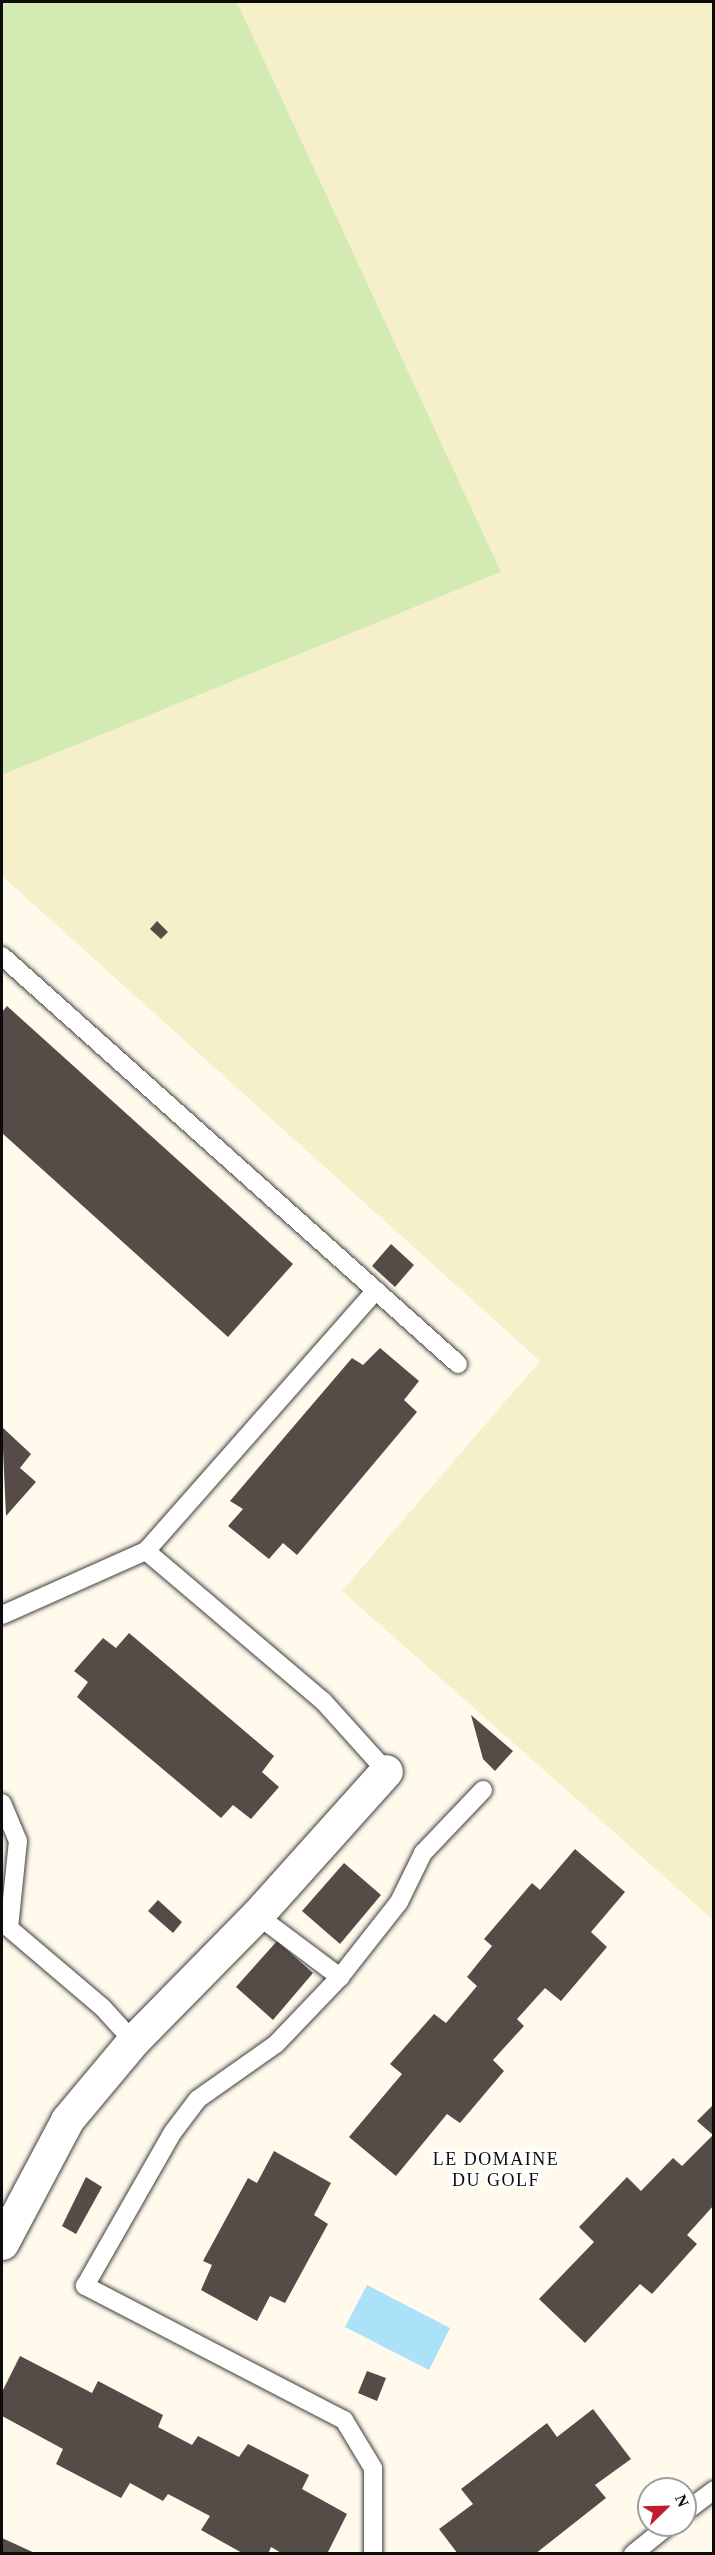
<!DOCTYPE html>
<html>
<head>
<meta charset="utf-8">
<style>
  body { margin:0 }
  #map { position:relative; width:715px; height:2555px; overflow:hidden; background:#fffaeb; font-family:"Times New Roman",serif }
  div>[style] { position:absolute }
  .farmland>* { inset:0; background:#f6f0ca }
  .green>* { inset:0; background:#d3ebb3 }
  .water>* { inset:0; background:#ace1fa }
  .building>* { inset:0; background:#554c48 }
  .roads { filter:drop-shadow(0 0 2px #3f3f3f) drop-shadow(0 0 2px #3f3f3f) }
  .lane>* { height:18px; margin:-9px; padding:0 9px; transform-origin:9px; border-radius:9px; background:#fff }
  .street>* { height:33px; margin:-16.5px; padding:0 16.5px; transform-origin:16.5px; border-radius:16.5px; background:#fff }
  span { translate:-50% -50%; white-space:nowrap; text-align:center; line-height:1.15; -webkit-text-stroke:6px #fff; paint-order:stroke }
  .neighbourhood-label { font-size:18px; color:#0c0c0c; letter-spacing:1.5px }
  .frame { position:absolute; inset:0; border:3px solid #0c0c0c; pointer-events:none }
  .north { position:absolute; left:637px; top:2477px; width:60px; height:60px; box-sizing:border-box; background:#fff; border:2px solid #9e9e9e; border-radius:50%; rotate:67deg; font-size:16px; font-weight:700; line-height:24px; text-align:center; color:#0c0c0c }
  .north::after { content:''; display:block; margin:auto; width:21px; height:27px; background:#c41c2e; clip-path:polygon(50% 0,100% 100%,50% 72%,0 100%) }
</style>
</head>
<body>
<div id="map">
  <div class="farmland">
    <div style="clip-path:polygon(237px 2px,713px 2px,713px 1920px,342px 1591px,540px 1361px,2px 876px,2px 775px,501px 572px)"></div>
  </div>
  <div class="green">
    <div style="clip-path:polygon(2px 2px,237px 2px,501px 572px,2px 775px)"></div>
  </div>
  <div class="water">
    <div style="clip-path:polygon(367px 2285px,450px 2328px,429px 2370px,345px 2327px)"></div>
  </div>
  <div class="building">
    <div style="clip-path:polygon(157px 921px,168px 932px,161px 939px,150px 929px)"></div>
    <div style="clip-path:polygon(7px 1006px,293px 1264px,228px 1337px,2px 1133px,2px 1012px)"></div>
    <div style="clip-path:polygon(391px 1244px,414px 1265px,395px 1287px,372px 1266px)"></div>
    <div style="clip-path:polygon(380px 1348px,419px 1381px,404px 1400px,417px 1412px,297px 1555px,283px 1543px,269px 1559px,228px 1526px,243px 1509px,230px 1501px,352px 1358px,363px 1365px)"></div>
    <div style="clip-path:polygon(2px 1427px,31px 1454px,20px 1468px,36px 1482px,6px 1516px)"></div>
    <div style="clip-path:polygon(129px 1633px,274px 1756px,262px 1772px,279px 1787px,251px 1819px,233px 1805px,221px 1818px,77px 1697px,88px 1682px,74px 1671px,103px 1638px,116px 1648px)"></div>
    <div style="clip-path:polygon(471px 1715px,513px 1751px,495px 1771px,483px 1759px)"></div>
    <div style="clip-path:polygon(575px 1849px,625px 1892px,591px 1932px,607px 1947px,561px 2001px,545px 1988px,517px 2019px,524px 2026px,493px 2060px,504px 2071px,460px 2123px,447px 2114px,396px 2176px,349px 2137px,402px 2074px,390px 2064px,434px 2014px,446px 2023px,477px 1986px,467px 1977px,492px 1946px,484px 1939px,532px 1883px,540px 1890px)"></div>
    <div style="clip-path:polygon(344px 1863px,381px 1895px,340px 1944px,302px 1911px)"></div>
    <div style="clip-path:polygon(158px 1900px,182px 1922px,173px 1933px,148px 1911px)"></div>
    <div style="clip-path:polygon(277px 1941px,313px 1973px,273px 2020px,236px 1987px)"></div>
    <div style="clip-path:polygon(714px 2104px,714px 2205px,687px 2235px,697px 2244px,652px 2294px,640px 2284px,585px 2343px,539px 2299px,594px 2242px,579px 2227px,627px 2177px,641px 2191px,673px 2158px,682px 2166px,713px 2135px,697px 2121px)"></div>
    <div style="clip-path:polygon(274px 2151px,331px 2183px,314px 2215px,328px 2224px,285px 2303px,270px 2296px,257px 2321px,201px 2290px,212px 2265px,203px 2261px,248px 2178px,257px 2183px)"></div>
    <div style="clip-path:polygon(86px 2177px,102px 2187px,76px 2234px,62px 2226px)"></div>
    <div style="clip-path:polygon(20px 2356px,92px 2393px,98px 2381px,163px 2415px,158px 2427px,192px 2445px,198px 2436px,239px 2457px,248px 2444px,309px 2475px,302px 2489px,347px 2514px,327px 2554px,283px 2554px,271px 2547px,268px 2554px,244px 2554px,201px 2530px,210px 2516px,168px 2494px,163px 2501px,130px 2483px,121px 2498px,56px 2464px,63px 2449px,2px 2416px,2px 2392px)"></div>
    <div style="clip-path:polygon(367px 2371px,386px 2378px,377px 2401px,358px 2393px)"></div>
    <div style="clip-path:polygon(593px 2409px,631px 2459px,595px 2485px,606px 2498px,535px 2554px,458px 2554px,439px 2529px,473px 2504px,461px 2489px,547px 2423px,557px 2437px)"></div>
    <div style="clip-path:polygon(2px 2538px,37px 2554px,2px 2554px)"></div>
  </div>
  <div class="roads">
    <div class="lane">
      <div style="left:2px;top:956px;width:612px;rotate:41.82deg"></div>
      <div style="left:146px;top:1551px;width:345px;rotate:-48.6deg"></div>
      <div style="left:2px;top:1615px;width:158px;rotate:-24deg"></div>
      <div style="left:146px;top:1551px;width:232px;rotate:40.3deg"></div>
      <div style="left:323px;top:1701px;width:94px;rotate:48deg"></div>
      <div style="left:2px;top:1803px;width:41px;rotate:67.2deg"></div>
      <div style="left:18px;top:1841px;width:87px;rotate:95.9deg"></div>
      <div style="left:9px;top:1928px;width:123px;rotate:40.4deg"></div>
      <div style="left:103px;top:2008px;width:45px;rotate:47.7deg"></div>
      <div style="left:257px;top:1915px;width:104px;rotate:36.8deg"></div>
      <div style="left:685px;top:2512px;width:36px;rotate:-37deg"></div>
      <div style="left:373px;top:2554px;width:86px;rotate:-90deg"></div>
      <div style="left:373px;top:2468px;width:56px;rotate:-121.1deg"></div>
      <div style="left:344px;top:2420px;width:292px;rotate:-152.6deg"></div>
      <div style="left:85px;top:2286px;width:177px;rotate:-60.3deg"></div>
      <div style="left:173px;top:2132px;width:41px;rotate:-52.9deg"></div>
      <div style="left:198px;top:2099px;width:95px;rotate:-35.2deg"></div>
      <div style="left:276px;top:2044px;width:93px;rotate:-46.3deg"></div>
      <div style="left:340px;top:1977px;width:95px;rotate:-51.8deg"></div>
      <div style="left:399px;top:1902px;width:55px;rotate:-63.9deg"></div>
      <div style="left:423px;top:1853px;width:87px;rotate:-46.4deg"></div>
      <div style="left:633px;top:2554px;width:46px;rotate:-38.9deg"></div>
    </div>
    <div class="street">
      <div style="left:2px;top:2243px;width:139px;rotate:-62.1deg"></div>
      <div style="left:67px;top:2120px;width:103px;rotate:-50.1deg"></div>
      <div style="left:133px;top:2041px;width:177px;rotate:-45.5deg"></div>
      <div style="left:257px;top:1915px;width:193px;rotate:-48.1deg"></div>
    </div>
  </div>
  <div class="neighbourhood-label">
    <span style="left:496px;top:2170px">LE DOMAINE<br>DU GOLF</span>
  </div>
  <div class="frame"></div>
  <div class="north">N</div>
</div>
</body>
</html>
